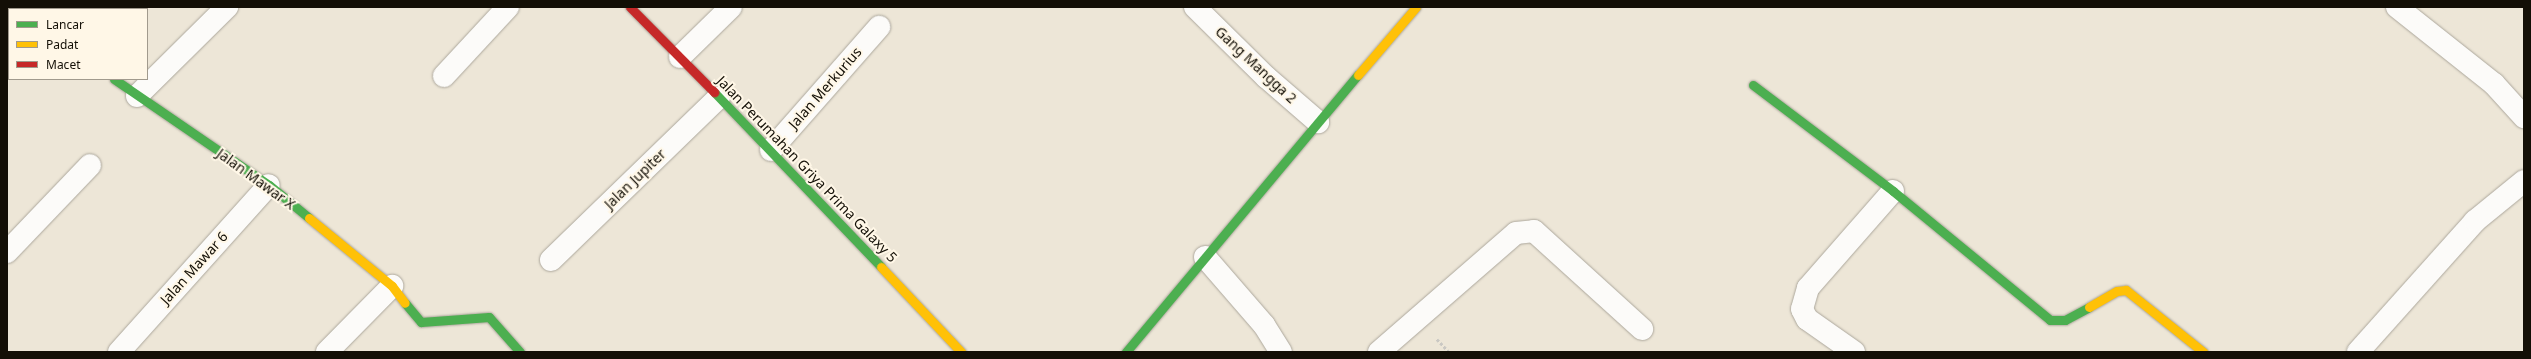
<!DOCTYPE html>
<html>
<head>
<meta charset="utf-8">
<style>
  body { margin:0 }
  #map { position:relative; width:2531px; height:359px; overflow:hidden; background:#ede6d7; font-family:"Noto Sans",sans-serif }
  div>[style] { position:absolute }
  .path>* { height:2.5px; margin-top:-1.25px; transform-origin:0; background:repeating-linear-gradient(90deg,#cac8c3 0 3px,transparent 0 5px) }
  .roads { filter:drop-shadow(0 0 1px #aca79c) drop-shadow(0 0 1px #aca79c) }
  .street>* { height:22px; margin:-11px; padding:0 11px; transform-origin:11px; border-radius:11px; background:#fcfbf9 }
  .fast>* { height:9px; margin:-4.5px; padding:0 4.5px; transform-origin:4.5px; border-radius:4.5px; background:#4caf50 }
  .slow>* { height:9px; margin:-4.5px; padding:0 4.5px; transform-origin:4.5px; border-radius:4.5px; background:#ffc107 }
  .jam>* { height:9px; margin:-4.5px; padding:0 4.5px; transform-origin:4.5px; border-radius:4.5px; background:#c62828 }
  span { translate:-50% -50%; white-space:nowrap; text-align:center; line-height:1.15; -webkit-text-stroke:4px #fff7e7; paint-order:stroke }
  .street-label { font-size:14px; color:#130f06 }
  .frame { position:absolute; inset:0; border:8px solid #130f06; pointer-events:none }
  .legend { position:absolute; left:8px; top:8px; width:140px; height:72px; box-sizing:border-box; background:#fff7e7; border:1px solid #a19a8d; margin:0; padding:5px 7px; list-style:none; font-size:12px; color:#130f06 }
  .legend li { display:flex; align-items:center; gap:8px; height:20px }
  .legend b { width:20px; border:1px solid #a19a8d }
</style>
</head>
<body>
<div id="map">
  <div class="path">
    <div style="left:1437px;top:339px;width:18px;rotate:47deg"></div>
  </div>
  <div class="roads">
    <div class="street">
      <div style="left:20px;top:7px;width:4px;rotate:34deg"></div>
      <div style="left:1195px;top:7px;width:100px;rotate:44.6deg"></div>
      <div style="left:1266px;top:77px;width:69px;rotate:40.9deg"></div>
      <div style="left:2397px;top:7px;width:124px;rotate:38.4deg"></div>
      <div style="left:2494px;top:84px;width:45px;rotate:47.7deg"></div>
      <div style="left:59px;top:9px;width:3px;rotate:-45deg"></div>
      <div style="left:7px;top:55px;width:3px;rotate:-45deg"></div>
      <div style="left:680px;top:57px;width:71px;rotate:-44.4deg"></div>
      <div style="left:444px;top:76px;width:94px;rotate:-47.2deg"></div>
      <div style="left:137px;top:96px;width:127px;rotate:-44.7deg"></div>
      <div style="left:771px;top:150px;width:164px;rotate:-48.7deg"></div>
      <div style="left:7px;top:252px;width:120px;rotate:-46.3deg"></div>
      <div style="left:1205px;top:257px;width:90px;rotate:49.1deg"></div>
      <div style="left:1264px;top:325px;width:32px;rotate:58deg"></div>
      <div style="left:551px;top:260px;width:234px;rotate:-44.1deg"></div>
      <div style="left:119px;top:352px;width:224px;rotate:-48.1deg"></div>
      <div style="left:327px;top:352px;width:93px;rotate:-45.4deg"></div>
      <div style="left:1379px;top:352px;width:181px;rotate:-41deg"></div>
      <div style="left:1516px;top:233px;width:18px;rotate:-6deg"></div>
      <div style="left:1534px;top:231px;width:146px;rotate:42.2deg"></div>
      <div style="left:1854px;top:352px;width:57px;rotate:-144.9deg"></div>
      <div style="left:1807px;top:319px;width:11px;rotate:-117deg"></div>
      <div style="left:1802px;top:309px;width:22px;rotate:-74deg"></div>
      <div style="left:1808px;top:288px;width:129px;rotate:-48.8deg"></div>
      <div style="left:2358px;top:352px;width:176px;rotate:-48.2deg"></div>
      <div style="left:2475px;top:221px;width:63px;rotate:-39.2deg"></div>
    </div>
    <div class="fast">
      <div style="left:114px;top:79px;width:188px;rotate:34.4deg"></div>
      <div style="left:269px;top:185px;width:52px;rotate:39.5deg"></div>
      <div style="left:1753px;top:85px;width:176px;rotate:37.1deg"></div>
      <div style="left:1893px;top:191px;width:203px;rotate:39.4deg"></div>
      <div style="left:2050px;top:320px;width:15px"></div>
      <div style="left:2065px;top:320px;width:27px;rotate:-28deg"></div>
      <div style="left:714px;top:92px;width:242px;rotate:46.3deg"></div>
      <div style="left:405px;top:303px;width:25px;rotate:50deg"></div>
      <div style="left:421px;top:322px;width:68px;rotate:-4.2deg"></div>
      <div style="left:489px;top:317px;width:47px;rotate:48.5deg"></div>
      <div style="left:1126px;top:352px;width:361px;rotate:-50.1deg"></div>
    </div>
    <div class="slow">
      <div style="left:1358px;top:75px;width:89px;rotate:-49.5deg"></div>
      <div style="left:309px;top:218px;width:107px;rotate:39.3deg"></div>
      <div style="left:392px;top:286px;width:21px;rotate:53deg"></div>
      <div style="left:881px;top:267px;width:117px;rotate:46.7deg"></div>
      <div style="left:2089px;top:307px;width:32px;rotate:-30deg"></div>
      <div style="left:2117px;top:291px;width:9px;rotate:-6deg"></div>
      <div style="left:2126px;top:290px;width:99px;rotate:38.8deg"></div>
    </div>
    <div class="jam">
      <div style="left:630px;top:7px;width:120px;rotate:45.3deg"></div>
    </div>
  </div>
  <div class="street-label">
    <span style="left:1256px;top:65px;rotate:43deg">Gang Mangga 2</span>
    <span style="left:825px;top:88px;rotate:-49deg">Jalan Merkurius</span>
    <span style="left:807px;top:169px;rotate:46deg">Jalan Perumahan Griya Prima Galaxy 5</span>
    <span style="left:256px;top:179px;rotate:36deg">Jalan Mawar X</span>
    <span style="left:635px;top:179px;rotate:-44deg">Jalan Jupiter</span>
    <span style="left:194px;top:268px;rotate:-48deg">Jalan Mawar 6</span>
  </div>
  <div class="frame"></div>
  <ul class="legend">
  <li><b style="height:5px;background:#4caf50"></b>Lancar</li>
  <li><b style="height:5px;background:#ffc107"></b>Padat</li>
  <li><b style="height:5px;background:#c62828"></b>Macet</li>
  </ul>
</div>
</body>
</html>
